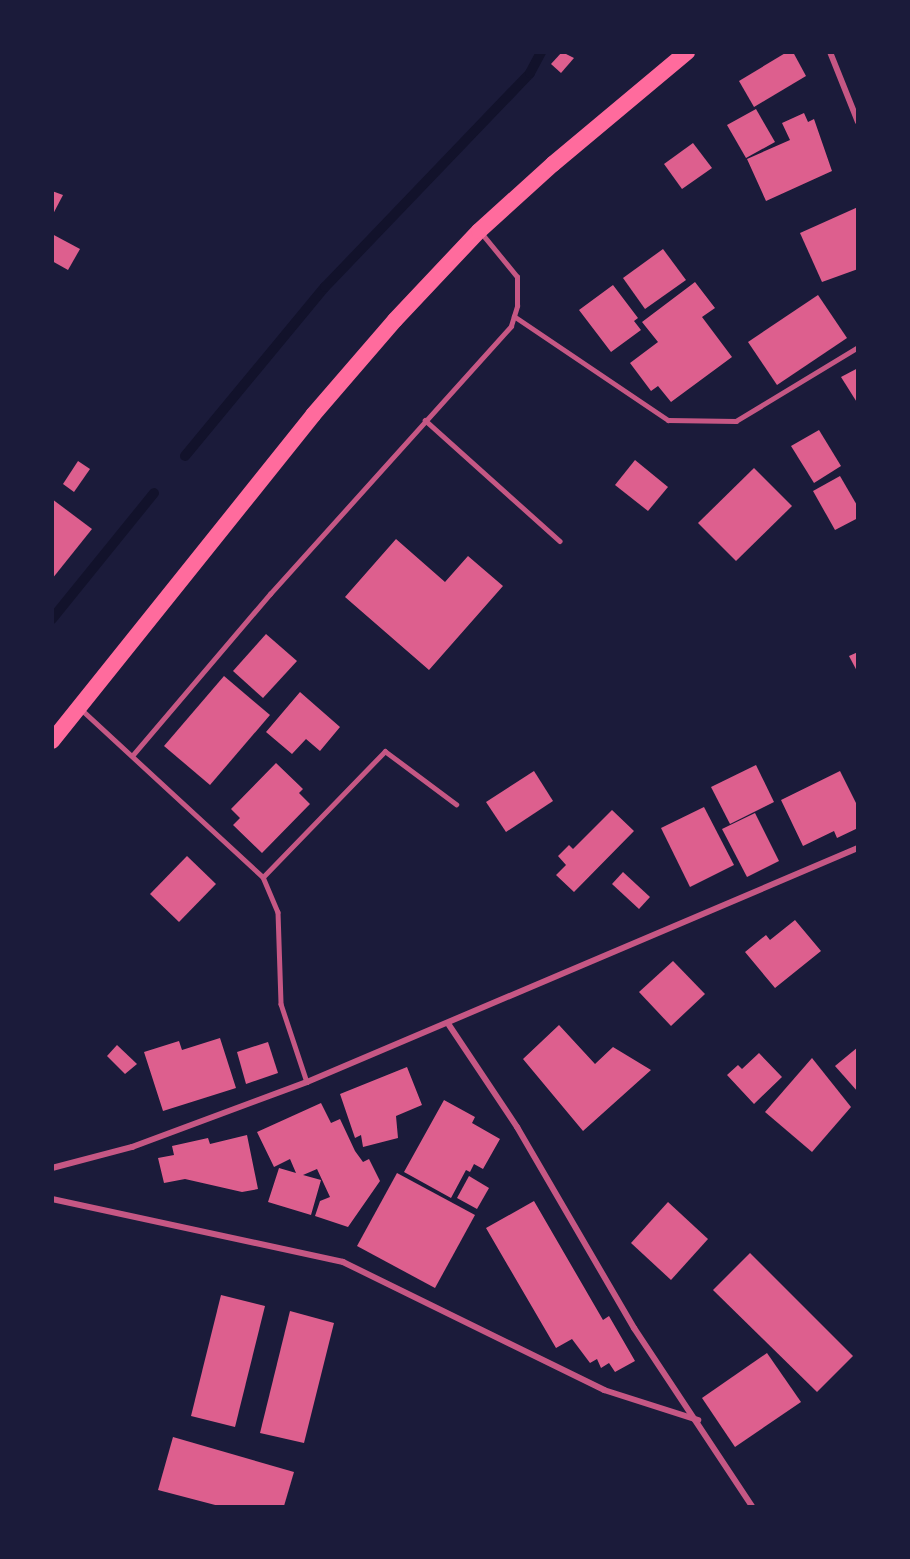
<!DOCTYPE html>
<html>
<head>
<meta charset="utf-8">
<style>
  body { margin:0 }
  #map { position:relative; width:910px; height:1559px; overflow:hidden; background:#1b1b3a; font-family:Georgia,serif }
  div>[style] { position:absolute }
  .stream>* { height:10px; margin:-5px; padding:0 5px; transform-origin:5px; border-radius:5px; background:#12122b }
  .building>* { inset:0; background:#dd5f8e }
  .service>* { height:4.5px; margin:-2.25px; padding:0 2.25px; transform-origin:2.25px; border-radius:2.25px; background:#c65784 }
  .minor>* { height:6px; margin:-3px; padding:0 3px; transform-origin:3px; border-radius:3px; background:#c65784 }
  .trunk>* { height:16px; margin:-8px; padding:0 8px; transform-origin:8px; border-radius:8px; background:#ff6b9d }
  span { translate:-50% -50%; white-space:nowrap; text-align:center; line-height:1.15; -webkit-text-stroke:4.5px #1b1b3a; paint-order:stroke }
  .frame { position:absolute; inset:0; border:54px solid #1b1b3a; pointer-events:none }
</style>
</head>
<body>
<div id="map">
  <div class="stream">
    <div style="left:185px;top:456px;width:219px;rotate:-50.4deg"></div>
    <div style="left:325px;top:287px;width:296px;rotate:-46.2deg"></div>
    <div style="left:530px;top:73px;width:24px;rotate:-62deg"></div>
    <div style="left:52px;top:619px;width:162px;rotate:-51deg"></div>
  </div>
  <div class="building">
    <div style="clip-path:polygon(562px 52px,574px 58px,561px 73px,551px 64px)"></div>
    <div style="clip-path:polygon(787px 52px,793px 52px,806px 76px,754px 107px,739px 81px)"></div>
    <div style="clip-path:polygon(756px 109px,775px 142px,746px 158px,727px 125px)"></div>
    <div style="clip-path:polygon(804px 113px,808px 122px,814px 119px,832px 171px,766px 201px,747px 159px,790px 140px,782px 123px)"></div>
    <div style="clip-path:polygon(693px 143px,712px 168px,682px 189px,664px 164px)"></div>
    <div style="clip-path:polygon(52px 191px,63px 195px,52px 216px)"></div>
    <div style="clip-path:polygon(858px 207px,858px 269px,822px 282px,800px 233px)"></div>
    <div style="clip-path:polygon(52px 234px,80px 249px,68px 270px,52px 261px)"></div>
    <div style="clip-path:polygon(663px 249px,686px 280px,645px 309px,623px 278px)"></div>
    <div style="clip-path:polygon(695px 282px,715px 308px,702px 317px,732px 357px,671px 402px,658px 386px,651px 391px,630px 363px,658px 342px,642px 322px)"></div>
    <div style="clip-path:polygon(613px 285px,638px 318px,634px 321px,641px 330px,611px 352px,579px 310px)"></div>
    <div style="clip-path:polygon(818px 295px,847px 338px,777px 385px,748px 342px)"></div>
    <div style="clip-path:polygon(858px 368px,858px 404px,841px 377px)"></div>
    <div style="clip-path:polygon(819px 430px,841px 466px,814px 483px,791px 446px)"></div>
    <div style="clip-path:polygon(635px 460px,668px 487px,648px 511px,615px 485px)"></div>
    <div style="clip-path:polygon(78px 461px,90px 469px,74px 492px,63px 484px)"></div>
    <div style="clip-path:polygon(754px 468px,792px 506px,736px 561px,698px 523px)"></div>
    <div style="clip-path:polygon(840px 476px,858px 507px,858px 518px,835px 530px,813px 491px)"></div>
    <div style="clip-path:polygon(52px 499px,92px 529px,52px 579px)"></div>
    <div style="clip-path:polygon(396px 539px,445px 582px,468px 556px,503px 586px,429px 670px,345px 597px)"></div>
    <div style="clip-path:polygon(266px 634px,297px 661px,263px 698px,233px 671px)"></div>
    <div style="clip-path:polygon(858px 652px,858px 673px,849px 656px)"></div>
    <div style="clip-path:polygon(224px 676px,270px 715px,210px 785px,164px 746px)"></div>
    <div style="clip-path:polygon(300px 692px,340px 727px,320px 751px,306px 739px,292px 754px,266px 732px)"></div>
    <div style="clip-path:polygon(276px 763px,303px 789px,299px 793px,310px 804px,262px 853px,233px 825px,240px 818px,231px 809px)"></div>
    <div style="clip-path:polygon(756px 765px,774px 802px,730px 824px,711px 787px)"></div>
    <div style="clip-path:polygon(534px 771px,553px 801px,506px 832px,486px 802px)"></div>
    <div style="clip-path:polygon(840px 771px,858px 807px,858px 828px,837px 838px,834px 831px,803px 846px,781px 800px)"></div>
    <div style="clip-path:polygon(704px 807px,734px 865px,690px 887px,661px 828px)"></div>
    <div style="clip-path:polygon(612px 810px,634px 831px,574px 892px,556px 875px,566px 865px,558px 856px,569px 845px,573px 849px)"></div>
    <div style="clip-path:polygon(755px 813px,779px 861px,747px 877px,722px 829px)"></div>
    <div style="clip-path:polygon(187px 856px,216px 884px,179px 922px,150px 894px)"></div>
    <div style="clip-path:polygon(623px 872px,650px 897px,639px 909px,612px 884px)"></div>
    <div style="clip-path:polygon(795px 920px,821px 951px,775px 988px,745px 952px,766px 935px,770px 940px)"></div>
    <div style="clip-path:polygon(673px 961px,705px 994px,671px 1026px,639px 992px)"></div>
    <div style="clip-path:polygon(559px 1025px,595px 1064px,613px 1047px,651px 1070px,583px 1131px,523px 1059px)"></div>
    <div style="clip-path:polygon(220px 1038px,236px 1088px,163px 1111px,144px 1052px,179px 1041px,182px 1050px)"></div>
    <div style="clip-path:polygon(268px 1042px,278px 1073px,246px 1084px,237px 1052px)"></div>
    <div style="clip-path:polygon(117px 1045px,137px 1064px,125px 1074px,107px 1056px)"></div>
    <div style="clip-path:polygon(858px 1047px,858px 1092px,835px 1066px)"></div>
    <div style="clip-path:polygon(759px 1053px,782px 1077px,754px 1104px,727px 1075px,738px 1065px,742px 1069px)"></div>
    <div style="clip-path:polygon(812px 1058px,851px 1107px,812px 1152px,765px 1112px)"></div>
    <div style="clip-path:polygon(407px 1067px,422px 1105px,396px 1116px,398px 1138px,363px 1147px,361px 1135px,355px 1138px,340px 1094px)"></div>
    <div style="clip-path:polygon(444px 1100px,475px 1117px,472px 1123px,500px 1139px,483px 1169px,474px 1164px,470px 1172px,466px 1170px,451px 1198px,404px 1172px)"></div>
    <div style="clip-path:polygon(321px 1103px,331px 1123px,340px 1119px,355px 1151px,363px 1162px,369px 1159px,380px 1181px,348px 1227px,315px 1216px,320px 1201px,330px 1197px,317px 1169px,303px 1175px,321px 1180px,311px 1215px,268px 1202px,279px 1168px,296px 1173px,290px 1159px,274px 1167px,257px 1132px)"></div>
    <div style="clip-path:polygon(247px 1135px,258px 1189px,242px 1192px,185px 1179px,164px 1183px,158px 1158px,174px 1155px,172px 1146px,208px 1138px,210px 1144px)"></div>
    <div style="clip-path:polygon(397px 1173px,475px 1215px,435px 1288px,357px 1246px)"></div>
    <div style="clip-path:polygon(469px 1176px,489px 1188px,477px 1209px,457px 1198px)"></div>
    <div style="clip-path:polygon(534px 1201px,603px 1320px,609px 1316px,635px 1361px,615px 1372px,609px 1363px,601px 1368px,597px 1359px,590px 1363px,572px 1339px,556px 1348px,486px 1228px)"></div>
    <div style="clip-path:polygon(668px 1202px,708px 1239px,671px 1280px,631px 1243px)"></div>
    <div style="clip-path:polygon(750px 1253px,853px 1356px,817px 1392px,713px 1290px)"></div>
    <div style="clip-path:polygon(221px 1295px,265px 1306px,235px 1427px,191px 1416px)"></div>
    <div style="clip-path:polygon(290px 1311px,334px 1323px,304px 1443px,260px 1433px)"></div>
    <div style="clip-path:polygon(767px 1353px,801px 1402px,735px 1447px,702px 1398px)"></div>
    <div style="clip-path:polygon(173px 1437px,294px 1472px,284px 1506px,219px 1506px,158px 1490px)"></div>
  </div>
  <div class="service">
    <div style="left:514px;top:316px;width:186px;rotate:34deg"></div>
    <div style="left:668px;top:420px;width:68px;rotate:0.8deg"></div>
    <div style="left:736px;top:421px;width:143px;rotate:-31.2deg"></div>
    <div style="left:425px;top:420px;width:181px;rotate:41.9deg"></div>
    <div style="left:82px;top:710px;width:246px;rotate:42.7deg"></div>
    <div style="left:263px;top:877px;width:38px;rotate:67deg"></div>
    <div style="left:278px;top:912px;width:92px;rotate:88.1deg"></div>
    <div style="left:281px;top:1004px;width:82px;rotate:71.6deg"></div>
    <div style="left:132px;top:756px;width:213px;rotate:-49.6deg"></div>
    <div style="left:270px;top:594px;width:360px;rotate:-48deg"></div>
    <div style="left:511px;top:326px;width:21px;rotate:-73deg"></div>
    <div style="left:517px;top:306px;width:29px;rotate:-90deg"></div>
    <div style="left:517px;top:277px;width:57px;rotate:-129.3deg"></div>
    <div style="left:263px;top:877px;width:175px;rotate:-45.9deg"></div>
    <div style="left:385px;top:751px;width:89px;rotate:36.7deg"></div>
  </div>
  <div class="minor">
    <div style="left:830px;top:52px;width:75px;rotate:68.2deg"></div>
    <div style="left:449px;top:1025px;width:123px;rotate:56.3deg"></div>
    <div style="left:517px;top:1127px;width:233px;rotate:59.8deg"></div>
    <div style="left:634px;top:1328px;width:214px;rotate:56.5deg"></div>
    <div style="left:52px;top:1168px;width:83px;rotate:-14.7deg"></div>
    <div style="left:132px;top:1147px;width:187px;rotate:-20.4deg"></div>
    <div style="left:307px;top:1082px;width:599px;rotate:-23.01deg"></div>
    <div style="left:52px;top:1199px;width:298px;rotate:12.2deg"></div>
    <div style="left:343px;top:1262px;width:291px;rotate:26.1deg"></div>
    <div style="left:604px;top:1390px;width:99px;rotate:17.7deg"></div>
  </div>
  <div class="trunk">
    <div style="left:52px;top:741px;width:418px;rotate:-51.3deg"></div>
    <div style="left:313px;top:415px;width:125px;rotate:-49.2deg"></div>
    <div style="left:395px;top:320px;width:122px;rotate:-46.7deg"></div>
    <div style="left:479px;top:231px;width:100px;rotate:-42.2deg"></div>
    <div style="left:553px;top:164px;width:175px;rotate:-39.9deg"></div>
  </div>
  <div class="frame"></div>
</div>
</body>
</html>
